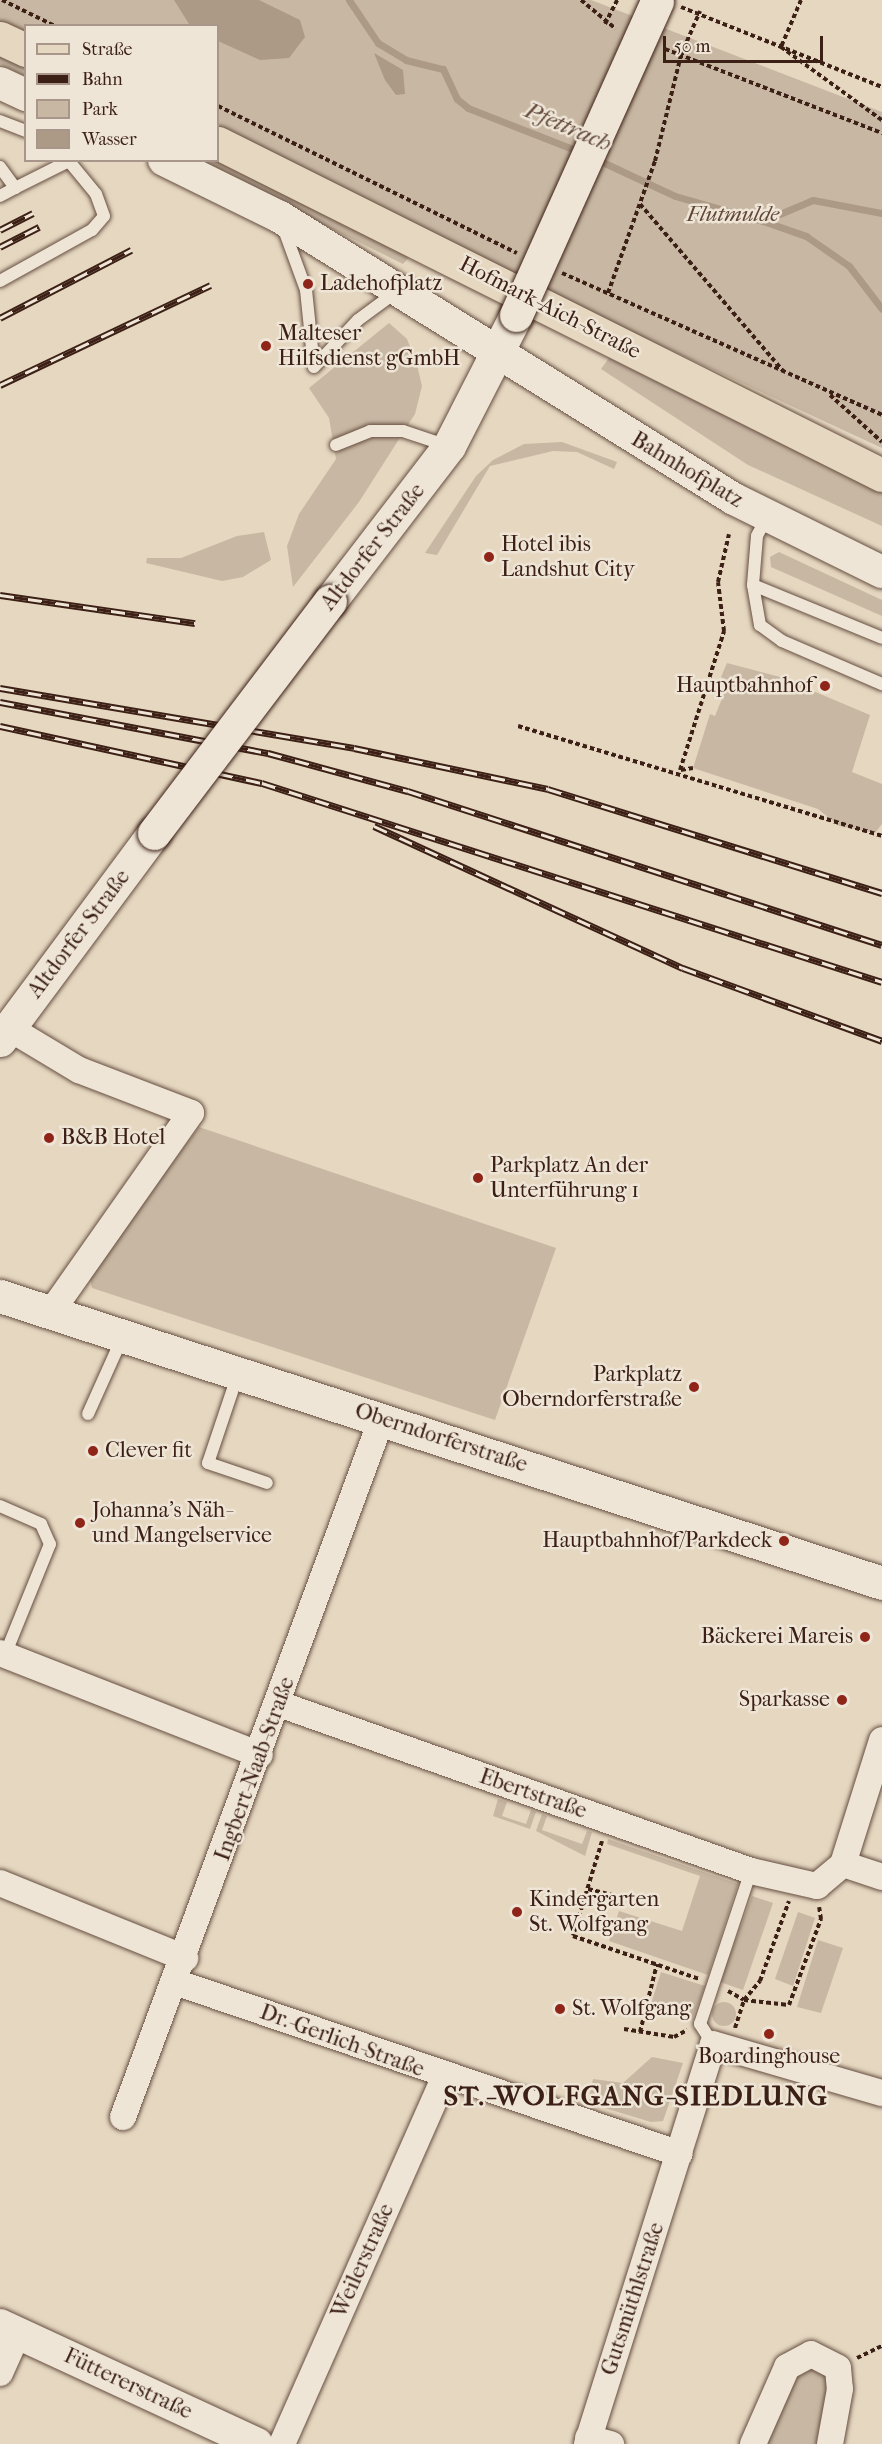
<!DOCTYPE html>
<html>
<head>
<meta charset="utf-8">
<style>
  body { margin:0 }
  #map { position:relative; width:882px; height:2444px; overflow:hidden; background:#e5d7c0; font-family:"IM FELL French Canon",serif }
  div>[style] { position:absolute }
  .green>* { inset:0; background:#c8b8a3 }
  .round { border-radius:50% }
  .water>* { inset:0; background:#ac9986 }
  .stream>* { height:7px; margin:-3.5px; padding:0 3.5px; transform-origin:3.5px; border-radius:3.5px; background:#ac9986 }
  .path>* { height:4px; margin-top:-2px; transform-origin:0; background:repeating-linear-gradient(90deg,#3c2016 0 4.5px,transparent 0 7.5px) }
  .roads { filter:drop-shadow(0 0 2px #664e40) drop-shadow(0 0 2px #664e40) }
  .service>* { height:12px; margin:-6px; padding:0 6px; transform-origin:6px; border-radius:6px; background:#eee5d6 }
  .minor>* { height:26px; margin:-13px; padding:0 13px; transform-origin:13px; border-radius:13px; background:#eee5d6 }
  .tertiary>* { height:32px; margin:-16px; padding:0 16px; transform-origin:16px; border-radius:16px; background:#eee5d6 }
  .secondary>* { height:33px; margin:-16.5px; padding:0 16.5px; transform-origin:16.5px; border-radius:16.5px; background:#eee5d6 }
  .primary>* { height:33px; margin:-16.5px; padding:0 16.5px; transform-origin:16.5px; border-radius:16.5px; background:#e5d7c0 }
  .rail>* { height:7px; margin-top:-3.5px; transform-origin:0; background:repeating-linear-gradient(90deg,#eee5d6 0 14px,#3c2016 0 28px); box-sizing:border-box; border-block:2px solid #3c2016 }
  .bridges { filter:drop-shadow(0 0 2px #3c2016) drop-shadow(0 0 2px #3c2016) }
  .secondary-bridge>* { height:33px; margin:-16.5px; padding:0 16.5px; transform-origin:16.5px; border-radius:16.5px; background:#eee5d6 }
  .dots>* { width:16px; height:16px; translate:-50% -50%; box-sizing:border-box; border:3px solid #eee5d6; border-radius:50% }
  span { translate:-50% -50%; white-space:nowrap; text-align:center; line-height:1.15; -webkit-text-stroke:5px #eee5d6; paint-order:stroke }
  .park-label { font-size:22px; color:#5f4639; font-style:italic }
  .poi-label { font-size:22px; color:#3c2016 }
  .left { translate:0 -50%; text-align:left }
  .right { translate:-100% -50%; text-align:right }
  .street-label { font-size:22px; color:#3c2016 }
  .water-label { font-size:24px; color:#634a3d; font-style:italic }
  .district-label { font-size:28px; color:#3c2016; font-weight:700; letter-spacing:1.5px }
  .legend { position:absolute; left:24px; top:24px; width:195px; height:138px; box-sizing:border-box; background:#eee5d6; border:2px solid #a79689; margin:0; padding:8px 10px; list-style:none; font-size:18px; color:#3c2016 }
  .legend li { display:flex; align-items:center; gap:12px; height:30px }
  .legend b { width:30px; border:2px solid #a79689 }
  .scale { position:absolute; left:663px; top:36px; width:160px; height:27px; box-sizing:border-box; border:3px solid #3c2016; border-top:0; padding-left:8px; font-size:18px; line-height:21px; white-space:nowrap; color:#3c2016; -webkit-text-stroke:4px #eee5d6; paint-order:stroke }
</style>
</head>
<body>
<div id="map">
  <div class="green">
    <div style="clip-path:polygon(0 0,591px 0,882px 112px,882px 448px,597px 316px,218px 129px,218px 26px,26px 26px,25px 36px,0 23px)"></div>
    <div style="clip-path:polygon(0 53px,25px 65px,25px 76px,0 64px)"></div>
    <div style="clip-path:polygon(218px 160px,410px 256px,403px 264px,195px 161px)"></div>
    <div style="clip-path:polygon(389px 323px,407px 339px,417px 365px,422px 386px,415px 414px,359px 502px,293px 587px,287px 546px,299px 514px,336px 459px,329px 418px,309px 388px)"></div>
    <div style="clip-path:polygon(609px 358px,882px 493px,882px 526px,748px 465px,601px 369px)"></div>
    <div style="clip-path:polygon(562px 442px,617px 462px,614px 469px,577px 452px,553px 451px,490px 466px,437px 555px,425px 553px,476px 476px,493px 460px,524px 444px)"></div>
    <div style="clip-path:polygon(264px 532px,271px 560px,243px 577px,222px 581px,146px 563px,147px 558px,181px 558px,237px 536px)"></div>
    <div style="clip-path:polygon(779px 552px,882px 600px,882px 616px,771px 567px,770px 557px)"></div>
    <div style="clip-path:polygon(727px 663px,780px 677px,870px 715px,852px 772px,882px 784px,882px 824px,875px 833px,839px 826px,818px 809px,693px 768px,710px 714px,715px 716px,729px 681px,721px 677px)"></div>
    <div style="clip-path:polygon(199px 1127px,556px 1248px,495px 1420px,92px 1288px,89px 1275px)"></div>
    <div style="clip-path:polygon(498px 1799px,507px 1802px,502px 1816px,526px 1824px,531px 1810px,536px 1812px,530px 1829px,493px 1816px)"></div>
    <div style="clip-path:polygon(542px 1814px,547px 1816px,542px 1830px,582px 1844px,587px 1831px,592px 1832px,585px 1856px,536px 1831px)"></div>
    <div style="clip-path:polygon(608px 1839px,738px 1884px,708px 1975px,609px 1941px,619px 1911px,682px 1931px,700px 1876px,607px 1844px)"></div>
    <div style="clip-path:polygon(752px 1896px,773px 1903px,743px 1990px,720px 1982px)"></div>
    <div style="clip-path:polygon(798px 1912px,815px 1918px,793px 1986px,775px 1979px)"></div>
    <div style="clip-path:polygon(818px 1940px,843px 1948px,821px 2013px,797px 2007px)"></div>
    <div style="clip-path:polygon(661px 1972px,705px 1986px,692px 2019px,651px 2004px)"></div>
    <div class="round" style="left:712px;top:2002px;width:24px;height:24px"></div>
    <div style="clip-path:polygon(652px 2057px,683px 2063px,663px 2121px,651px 2122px,588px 2103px,593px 2079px,623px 2083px)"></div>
    <div style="clip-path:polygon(804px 2363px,832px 2376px,822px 2444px,763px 2444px)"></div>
  </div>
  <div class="water">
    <div style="clip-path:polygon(174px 0,259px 0,300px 20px,305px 37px,289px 58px,260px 60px,218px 41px,218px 26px,189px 24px)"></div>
    <div style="clip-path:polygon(374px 53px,403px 70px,405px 94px,396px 95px,385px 80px)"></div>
  </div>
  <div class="stream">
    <div style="left:349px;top:0;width:52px;rotate:56deg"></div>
    <div style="left:378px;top:43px;width:33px;rotate:31deg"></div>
    <div style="left:406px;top:60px;width:38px;rotate:14deg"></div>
    <div style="left:443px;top:69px;width:33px;rotate:65deg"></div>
    <div style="left:457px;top:99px;width:14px;rotate:39deg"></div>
    <div style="left:468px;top:108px;width:120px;rotate:21.4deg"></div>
    <div style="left:596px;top:159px;width:87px;rotate:25.1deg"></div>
    <div style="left:675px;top:196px;width:91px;rotate:15.9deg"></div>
    <div style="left:763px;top:221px;width:54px;rotate:-22.8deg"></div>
    <div style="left:813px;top:200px;width:70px;rotate:10.7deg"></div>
    <div style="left:763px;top:221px;width:46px;rotate:19.2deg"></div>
    <div style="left:806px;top:236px;width:52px;rotate:34.9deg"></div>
    <div style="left:849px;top:266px;width:54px;rotate:52.5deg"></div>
  </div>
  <div class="path">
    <div style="left:2px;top:0;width:59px;rotate:26.1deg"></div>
    <div style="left:581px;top:0;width:45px;rotate:39.6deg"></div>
    <div style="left:801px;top:0;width:51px;rotate:113.1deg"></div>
    <div style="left:781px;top:47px;width:125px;rotate:35.9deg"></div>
    <div style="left:681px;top:7px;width:216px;rotate:21.7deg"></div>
    <div style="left:605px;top:24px;width:27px;rotate:-63deg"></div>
    <div style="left:665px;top:49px;width:233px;rotate:21.2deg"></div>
    <div style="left:218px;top:106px;width:333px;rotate:26.2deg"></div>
    <div style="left:640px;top:204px;width:220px;rotate:49.4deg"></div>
    <div style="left:562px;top:273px;width:350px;rotate:23.9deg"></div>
    <div style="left:608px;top:293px;width:140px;rotate:-70.4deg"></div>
    <div style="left:655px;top:161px;width:109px;rotate:-76.2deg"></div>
    <div style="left:681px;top:55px;width:48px;rotate:-66.6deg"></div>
    <div style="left:830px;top:395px;width:70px;rotate:42.1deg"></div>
    <div style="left:518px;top:726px;width:380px;rotate:16.8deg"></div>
    <div style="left:693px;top:768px;width:13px;rotate:171deg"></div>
    <div style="left:680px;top:770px;width:146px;rotate:-72.4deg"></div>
    <div style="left:724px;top:631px;width:49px;rotate:-97deg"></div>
    <div style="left:718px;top:582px;width:49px;rotate:-77.1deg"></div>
    <div style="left:602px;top:1841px;width:99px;rotate:107deg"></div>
    <div style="left:573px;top:1936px;width:133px;rotate:18.8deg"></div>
    <div style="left:588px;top:1889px;width:32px;rotate:14deg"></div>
    <div style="left:728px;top:1991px;width:18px;rotate:29deg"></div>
    <div style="left:744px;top:2000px;width:45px;rotate:6.3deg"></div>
    <div style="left:789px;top:2005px;width:92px;rotate:-69.6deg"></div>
    <div style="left:821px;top:1919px;width:12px;rotate:-99deg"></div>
    <div style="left:735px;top:2028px;width:29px;rotate:-72deg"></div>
    <div style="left:744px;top:2000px;width:25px;rotate:-50deg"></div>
    <div style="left:760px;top:1981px;width:85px;rotate:-70.1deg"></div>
    <div style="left:624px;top:2029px;width:51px;rotate:9.1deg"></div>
    <div style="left:674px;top:2037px;width:15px;rotate:-28deg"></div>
    <div style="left:640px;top:2032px;width:70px;rotate:-76deg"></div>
    <div style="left:857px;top:2358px;width:28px;rotate:-26deg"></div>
  </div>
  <div class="roads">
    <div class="service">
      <div style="left:0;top:121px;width:28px;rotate:21deg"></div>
      <div style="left:0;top:167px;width:26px;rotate:54deg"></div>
      <div style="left:15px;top:188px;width:17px;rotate:152deg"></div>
      <div style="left:15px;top:188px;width:60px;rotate:-26.6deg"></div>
      <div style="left:283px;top:227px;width:67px;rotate:69.9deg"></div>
      <div style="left:306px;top:290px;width:77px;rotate:84.1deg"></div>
      <div style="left:0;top:281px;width:105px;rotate:-29deg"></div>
      <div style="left:92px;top:230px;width:18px;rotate:-49deg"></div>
      <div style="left:104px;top:216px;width:23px;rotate:-110deg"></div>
      <div style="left:96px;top:194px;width:44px;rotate:-129.5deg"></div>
      <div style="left:314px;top:367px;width:64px;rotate:-46.9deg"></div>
      <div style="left:358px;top:320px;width:47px;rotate:-36.4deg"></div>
      <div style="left:336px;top:445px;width:37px;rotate:-22deg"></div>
      <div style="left:370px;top:431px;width:33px"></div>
      <div style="left:403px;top:431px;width:47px;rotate:18.4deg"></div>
      <div style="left:767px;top:517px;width:21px;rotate:118deg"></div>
      <div style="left:757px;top:536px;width:49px;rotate:94.7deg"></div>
      <div style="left:753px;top:585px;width:41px;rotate:80.1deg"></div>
      <div style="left:760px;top:625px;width:27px;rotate:36deg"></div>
      <div style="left:782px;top:641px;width:109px;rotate:23.3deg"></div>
      <div style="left:753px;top:585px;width:139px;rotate:22.3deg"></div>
      <div style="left:238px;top:1374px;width:94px;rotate:108.6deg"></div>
      <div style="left:208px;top:1463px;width:62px;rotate:18.7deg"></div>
      <div style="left:88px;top:1414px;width:85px;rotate:-65.8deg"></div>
      <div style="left:0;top:1506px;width:45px;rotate:23.7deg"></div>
      <div style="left:41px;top:1524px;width:22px;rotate:66deg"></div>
      <div style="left:50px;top:1544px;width:120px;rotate:112.1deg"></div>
      <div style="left:713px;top:2044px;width:24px;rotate:-123deg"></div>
      <div style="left:700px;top:2024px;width:161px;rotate:-71.6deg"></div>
    </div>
    <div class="minor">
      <div style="left:9px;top:1028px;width:82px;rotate:31deg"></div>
      <div style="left:79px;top:1070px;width:120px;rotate:21deg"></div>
      <div style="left:191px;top:1113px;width:243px;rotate:125.1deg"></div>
      <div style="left:0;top:1653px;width:279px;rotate:21.4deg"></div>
      <div style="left:279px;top:1704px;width:501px;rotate:19.48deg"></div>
      <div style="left:751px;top:1871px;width:68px;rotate:12.8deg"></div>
      <div style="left:817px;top:1886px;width:34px;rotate:-40deg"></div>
      <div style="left:843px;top:1864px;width:130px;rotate:-72.5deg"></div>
      <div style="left:843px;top:1864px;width:41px;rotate:18.4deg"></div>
      <div style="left:0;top:1883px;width:200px;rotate:22.1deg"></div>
      <div style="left:175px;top:1982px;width:533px;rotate:18.81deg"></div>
      <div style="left:123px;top:2117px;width:745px;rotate:-69.67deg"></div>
      <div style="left:0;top:2373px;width:44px;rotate:-65.8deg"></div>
      <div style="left:588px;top:2438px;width:24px;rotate:15deg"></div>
      <div style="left:282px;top:2444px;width:402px;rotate:-66.1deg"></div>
      <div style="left:587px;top:2444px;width:419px;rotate:-72.5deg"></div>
      <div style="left:713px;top:2044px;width:176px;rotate:16.2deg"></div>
      <div style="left:753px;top:2444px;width:84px;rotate:-66.2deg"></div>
      <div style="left:787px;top:2367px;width:27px;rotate:-28deg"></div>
      <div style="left:811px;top:2354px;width:30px;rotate:27deg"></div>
      <div style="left:838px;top:2368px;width:21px;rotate:85deg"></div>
      <div style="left:840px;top:2389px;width:56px;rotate:100.3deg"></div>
    </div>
    <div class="tertiary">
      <div style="left:0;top:83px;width:29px;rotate:25deg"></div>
      <div style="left:164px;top:160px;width:129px;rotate:26.2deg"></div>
      <div style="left:280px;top:217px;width:534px;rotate:31.85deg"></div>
      <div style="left:734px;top:499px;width:165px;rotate:26.3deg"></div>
      <div style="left:0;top:2325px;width:283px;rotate:24.8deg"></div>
    </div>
    <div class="secondary">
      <div style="left:330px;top:601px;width:195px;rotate:-52.5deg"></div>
      <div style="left:449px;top:446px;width:147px;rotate:-62.9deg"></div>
      <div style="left:0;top:1040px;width:258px;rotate:-53.4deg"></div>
      <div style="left:0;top:1296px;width:928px;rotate:18.02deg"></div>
    </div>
    <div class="primary">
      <div style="left:0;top:38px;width:29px;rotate:25deg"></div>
      <div style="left:218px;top:143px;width:742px;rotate:26.57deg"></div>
    </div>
  </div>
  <div class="rail">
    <div style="left:0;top:230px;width:37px;rotate:-27deg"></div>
    <div style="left:0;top:247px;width:44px;rotate:-27.1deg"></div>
    <div style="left:0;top:318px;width:148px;rotate:-27.4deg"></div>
    <div style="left:0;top:385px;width:233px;rotate:-25.4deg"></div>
    <div style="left:0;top:595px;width:197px;rotate:8.2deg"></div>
    <div style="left:0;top:688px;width:359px;rotate:9.6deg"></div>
    <div style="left:354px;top:748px;width:198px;rotate:11.9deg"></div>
    <div style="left:548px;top:789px;width:350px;rotate:17.3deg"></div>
    <div style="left:0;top:702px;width:273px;rotate:10.8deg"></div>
    <div style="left:268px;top:753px;width:145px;rotate:15.2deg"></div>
    <div style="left:408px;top:791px;width:498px;rotate:18deg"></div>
    <div style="left:0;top:726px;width:268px;rotate:12.3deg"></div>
    <div style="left:262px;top:783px;width:651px;rotate:17.79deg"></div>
    <div style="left:374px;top:826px;width:340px;rotate:24.7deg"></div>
    <div style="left:683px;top:968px;width:212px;rotate:20.1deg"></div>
  </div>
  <div class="bridges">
    <div class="secondary-bridge">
      <div style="left:516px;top:315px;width:344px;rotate:-65.8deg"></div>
      <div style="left:154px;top:833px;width:291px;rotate:-52.8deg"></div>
    </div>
  </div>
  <div class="dots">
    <div style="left:308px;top:284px;background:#8f2418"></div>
    <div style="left:266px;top:346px;background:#8f2418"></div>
    <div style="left:489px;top:557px;background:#8f2418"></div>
    <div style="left:825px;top:686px;background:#8f2418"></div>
    <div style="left:49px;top:1138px;background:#8f2418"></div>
    <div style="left:478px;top:1178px;background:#8f2418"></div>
    <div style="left:694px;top:1387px;background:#8f2418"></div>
    <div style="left:93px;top:1451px;background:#8f2418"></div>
    <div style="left:80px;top:1523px;background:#8f2418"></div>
    <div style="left:784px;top:1541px;background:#8f2418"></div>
    <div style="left:865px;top:1637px;background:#8f2418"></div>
    <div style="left:842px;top:1700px;background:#8f2418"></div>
    <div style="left:517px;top:1912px;background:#8f2418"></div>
    <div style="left:560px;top:2009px;background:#8f2418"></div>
    <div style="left:769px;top:2034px;background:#8f2418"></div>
  </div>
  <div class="park-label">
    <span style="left:733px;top:215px">Flutmulde</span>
  </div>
  <div class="poi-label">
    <span class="left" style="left:320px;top:284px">Ladehofplatz</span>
    <span class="left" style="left:278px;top:346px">Malteser<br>Hilfsdienst gGmbH</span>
    <span class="left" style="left:501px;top:557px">Hotel ibis<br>Landshut City</span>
    <span class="right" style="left:813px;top:686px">Hauptbahnhof</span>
    <span class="left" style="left:61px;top:1138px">B&amp;B Hotel</span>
    <span class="left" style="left:490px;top:1178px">Parkplatz An der<br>Unterführung 1</span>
    <span class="right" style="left:682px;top:1387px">Parkplatz<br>Oberndorferstraße</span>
    <span class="left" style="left:105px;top:1451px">Clever fit</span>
    <span class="left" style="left:92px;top:1523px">Johanna's Näh-<br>und Mangelservice</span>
    <span class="right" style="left:772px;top:1541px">Hauptbahnhof/Parkdeck</span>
    <span class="right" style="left:853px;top:1637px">Bäckerei Mareis</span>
    <span class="right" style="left:830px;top:1700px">Sparkasse</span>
    <span class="left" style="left:529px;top:1912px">Kindergarten<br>St. Wolfgang</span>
    <span class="left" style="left:572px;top:2009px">St. Wolfgang</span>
    <span style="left:769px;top:2057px">Boardinghouse</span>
  </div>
  <div class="street-label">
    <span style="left:550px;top:308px;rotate:27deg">Hofmark-Aich-Straße</span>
    <span style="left:687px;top:470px;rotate:31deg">Bahnhofplatz</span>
    <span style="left:373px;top:547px;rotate:-52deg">Altdorfer Straße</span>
    <span style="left:79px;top:934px;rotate:-53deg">Altdorfer Straße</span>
    <span style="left:441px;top:1438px;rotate:18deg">Oberndorferstraße</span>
    <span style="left:255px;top:1769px;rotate:-70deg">Ingbert-Naab-Straße</span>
    <span style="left:533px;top:1794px;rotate:19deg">Ebertstraße</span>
    <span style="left:342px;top:2041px;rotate:20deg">Dr.-Gerlich-Straße</span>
    <span style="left:363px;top:2261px;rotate:-66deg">Weilerstraße</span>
    <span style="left:633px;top:2299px;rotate:-72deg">Gutsmüthlstraße</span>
    <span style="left:128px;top:2384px;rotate:25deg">Füttererstraße</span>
  </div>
  <div class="water-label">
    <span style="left:568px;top:127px;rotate:23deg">Pfettrach</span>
  </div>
  <div class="district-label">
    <span style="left:636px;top:2096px">ST.-WOLFGANG-SIEDLUNG</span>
  </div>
  <ul class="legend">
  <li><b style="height:8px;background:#e5d7c0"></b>Straße</li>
  <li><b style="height:8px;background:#3c2016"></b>Bahn</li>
  <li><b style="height:16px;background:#c8b8a3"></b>Park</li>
  <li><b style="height:16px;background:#ac9986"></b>Wasser</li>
  </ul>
  <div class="scale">50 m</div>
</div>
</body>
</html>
